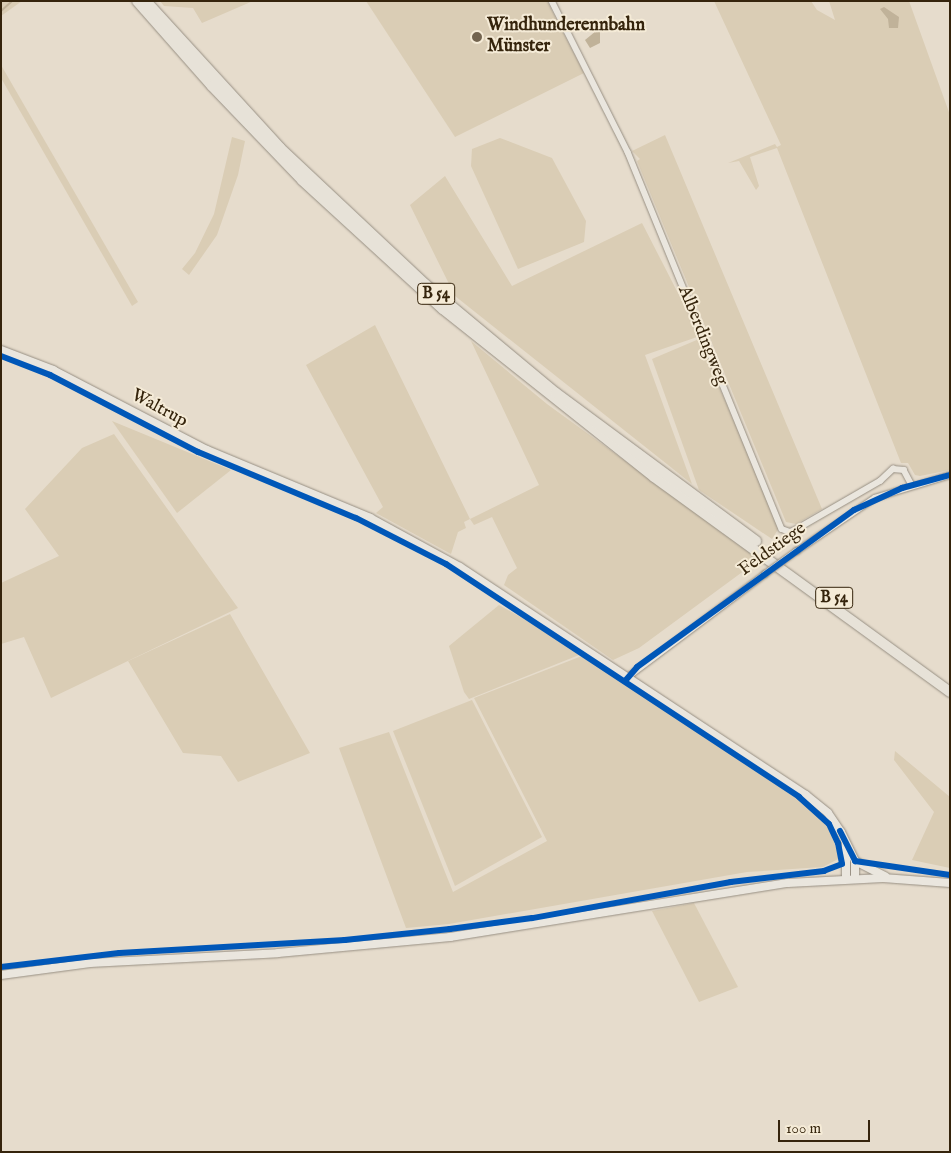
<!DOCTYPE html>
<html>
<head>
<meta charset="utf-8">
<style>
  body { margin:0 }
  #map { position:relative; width:951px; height:1153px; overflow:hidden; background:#e6dccc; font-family:"IM FELL English",serif }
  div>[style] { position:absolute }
  .green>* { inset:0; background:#dacdb5 }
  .water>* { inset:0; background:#c0b299 }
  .stream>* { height:2px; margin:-1px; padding:0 1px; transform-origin:1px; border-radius:1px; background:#c0b299 }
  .roads { filter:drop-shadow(0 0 1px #978f83) drop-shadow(0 0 1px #978f83) }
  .street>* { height:5.5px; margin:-2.75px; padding:0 2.75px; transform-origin:2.75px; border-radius:2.75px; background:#eae6de }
  .secondary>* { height:8px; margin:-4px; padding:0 4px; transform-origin:4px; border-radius:4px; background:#eae6de }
  .highway>* { height:10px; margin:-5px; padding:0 5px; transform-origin:5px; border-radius:5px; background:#e7e2d8 }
  .bridges { filter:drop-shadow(0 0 1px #978f83) drop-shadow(0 0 1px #978f83) }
  .street-bridge>* { height:5.5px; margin:-2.75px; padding:0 2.75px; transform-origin:2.75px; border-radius:2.75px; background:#eae6de }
  .cycleway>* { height:6px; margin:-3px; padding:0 3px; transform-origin:3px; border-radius:3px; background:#0057b8 }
  .dots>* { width:14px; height:14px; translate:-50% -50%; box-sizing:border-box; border:2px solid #f5ebd7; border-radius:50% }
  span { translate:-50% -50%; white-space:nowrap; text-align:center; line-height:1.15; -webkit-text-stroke:4px #f5ebd7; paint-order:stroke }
  .shield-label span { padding:1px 4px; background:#f5ebd7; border:1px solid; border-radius:4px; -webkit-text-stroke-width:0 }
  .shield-label { font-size:16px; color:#35240c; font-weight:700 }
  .poi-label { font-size:18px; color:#35240c; font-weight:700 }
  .left { translate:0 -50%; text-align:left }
  .street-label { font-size:18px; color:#35240c }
  .frame { position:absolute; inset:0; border:2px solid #35240c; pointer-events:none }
  .scale { position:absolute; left:778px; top:1120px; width:92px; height:22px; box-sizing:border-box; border:2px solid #35240c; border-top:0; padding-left:6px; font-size:15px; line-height:18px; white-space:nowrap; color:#35240c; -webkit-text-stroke:4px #f5ebd7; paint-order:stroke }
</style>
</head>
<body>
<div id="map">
  <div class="green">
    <div style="clip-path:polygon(1px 1px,22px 1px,1px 16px)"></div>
    <div style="clip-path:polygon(160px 1px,253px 1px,202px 23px,193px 8px,164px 6px)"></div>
    <div style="clip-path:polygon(366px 1px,547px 1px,584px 73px,455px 137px)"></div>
    <div style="clip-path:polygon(714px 1px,811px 1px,817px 10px,835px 20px,829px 1px,909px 1px,950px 115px,950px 470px,920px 476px,915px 475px,908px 463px,901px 463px,777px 148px,750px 157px,759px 186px,756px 190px,739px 161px,728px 163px,775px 144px,777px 147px,781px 145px)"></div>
    <div style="clip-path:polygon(1px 65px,138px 302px,132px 306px,1px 78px)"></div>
    <div style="clip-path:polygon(665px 135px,822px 509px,796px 524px,786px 522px,637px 161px,640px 159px,632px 151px)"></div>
    <div style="clip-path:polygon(232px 137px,245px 141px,238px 175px,217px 235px,189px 275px,182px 269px,195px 253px,214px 214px)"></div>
    <div style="clip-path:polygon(500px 138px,552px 158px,586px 221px,584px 242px,518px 269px,471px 166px,472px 149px)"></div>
    <div style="clip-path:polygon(445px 176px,512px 286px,642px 223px,700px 336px,645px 355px,692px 484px,455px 296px,410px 205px)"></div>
    <div style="clip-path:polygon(375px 325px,470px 519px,539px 485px,471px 341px,547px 404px,760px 559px,639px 648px,613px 660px,504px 585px,508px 575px,517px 568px,492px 517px,474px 525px,470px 519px,464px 522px,466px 528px,458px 532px,451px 554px,376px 513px,383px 507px,306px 365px)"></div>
    <div style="clip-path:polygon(699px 339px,779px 528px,772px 539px,699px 490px,652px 359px)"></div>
    <div style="clip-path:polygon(112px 421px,231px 470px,177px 513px)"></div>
    <div style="clip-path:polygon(114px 434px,238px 608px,51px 698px,24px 637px,1px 644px,1px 583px,59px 556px,25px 509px,82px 448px)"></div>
    <div style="clip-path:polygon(499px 605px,584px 653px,469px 699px,464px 692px,449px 646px)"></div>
    <div style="clip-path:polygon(230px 614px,310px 753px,238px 782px,221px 756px,183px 753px,128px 661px)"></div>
    <div style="clip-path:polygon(587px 654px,813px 808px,827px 824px,840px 858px,823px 867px,747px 872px,449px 924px,406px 928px,339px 748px,389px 732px,453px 892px,547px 841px,474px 698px)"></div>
    <div style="clip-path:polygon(472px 700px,542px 837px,455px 886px,393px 731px)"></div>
    <div style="clip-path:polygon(895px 751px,950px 797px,950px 868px,912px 860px,934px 812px,894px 760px)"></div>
    <div style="clip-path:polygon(694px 903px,738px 987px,699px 1002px,652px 911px)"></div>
  </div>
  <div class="water">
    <div style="clip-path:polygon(884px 7px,899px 17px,898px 28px,889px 28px,888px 19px,880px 9px)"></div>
    <div style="clip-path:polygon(596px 31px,600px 32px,600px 43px,590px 48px,585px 40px)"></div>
  </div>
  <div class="stream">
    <div style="left:1px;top:11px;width:15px;rotate:-42deg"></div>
  </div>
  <div class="roads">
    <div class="street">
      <div style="left:552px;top:1px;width:169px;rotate:63.3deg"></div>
      <div style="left:628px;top:152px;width:407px;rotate:67.8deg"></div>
      <div style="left:782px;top:529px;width:9px;rotate:21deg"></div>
      <div style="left:790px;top:532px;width:8px;rotate:-23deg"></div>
      <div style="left:797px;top:529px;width:96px;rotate:-30deg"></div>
      <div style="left:880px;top:481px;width:18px;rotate:-43deg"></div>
      <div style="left:893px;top:469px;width:11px;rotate:5deg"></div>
      <div style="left:904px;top:470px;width:17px;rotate:62deg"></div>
      <div style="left:797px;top:551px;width:94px;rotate:-34.2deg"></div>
      <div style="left:875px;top:498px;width:78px;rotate:-17deg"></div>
      <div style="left:628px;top:677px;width:171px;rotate:-36.9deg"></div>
    </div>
    <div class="secondary">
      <div style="left:1px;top:350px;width:56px;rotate:21deg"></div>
      <div style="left:53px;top:370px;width:174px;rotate:27.5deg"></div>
      <div style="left:207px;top:450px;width:177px;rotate:22.6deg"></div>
      <div style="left:370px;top:518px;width:102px;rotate:28.6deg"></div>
      <div style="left:460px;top:567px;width:414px;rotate:33.4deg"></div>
      <div style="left:806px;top:795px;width:28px;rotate:39deg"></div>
      <div style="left:828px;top:813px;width:23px;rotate:56deg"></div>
      <div style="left:841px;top:832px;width:32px;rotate:64deg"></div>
      <div style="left:855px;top:861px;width:17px;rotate:90deg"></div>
      <div style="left:846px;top:844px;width:34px;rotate:90deg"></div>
      <div style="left:855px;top:861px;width:34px;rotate:27deg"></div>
      <div style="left:1px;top:975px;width:90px;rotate:-7.7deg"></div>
      <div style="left:90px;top:963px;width:188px;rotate:-3deg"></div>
      <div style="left:278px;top:953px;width:173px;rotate:-5.3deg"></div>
      <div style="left:450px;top:937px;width:342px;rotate:-9.1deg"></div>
      <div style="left:788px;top:883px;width:95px;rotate:-3deg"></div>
      <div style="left:883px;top:878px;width:67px;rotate:4.3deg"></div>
    </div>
    <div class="highway">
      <div style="left:137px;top:1px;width:113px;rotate:48.6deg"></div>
      <div style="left:212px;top:86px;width:130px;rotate:46.2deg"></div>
      <div style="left:302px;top:180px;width:191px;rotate:42.5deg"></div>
      <div style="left:443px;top:309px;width:270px;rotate:38.5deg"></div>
      <div style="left:654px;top:477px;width:366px;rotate:36deg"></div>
      <div style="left:146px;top:1px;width:199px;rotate:47.6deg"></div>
      <div style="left:280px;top:148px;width:199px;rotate:43.2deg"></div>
      <div style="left:425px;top:284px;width:170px;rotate:39.8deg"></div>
      <div style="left:556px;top:393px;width:249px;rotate:36.5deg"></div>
    </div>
  </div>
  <div class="bridges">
    <div class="street-bridge">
      <div style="left:765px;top:574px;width:39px;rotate:-36deg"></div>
    </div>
  </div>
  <div class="cycleway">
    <div style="left:1px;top:356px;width:53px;rotate:21.2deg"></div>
    <div style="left:50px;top:375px;width:167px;rotate:27.5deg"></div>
    <div style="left:198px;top:452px;width:171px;rotate:22.7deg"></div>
    <div style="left:356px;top:518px;width:101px;rotate:27.1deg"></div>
    <div style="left:446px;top:564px;width:423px;rotate:33.4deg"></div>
    <div style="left:799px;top:797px;width:40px;rotate:42deg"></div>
    <div style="left:829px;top:824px;width:21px;rotate:65deg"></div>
    <div style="left:838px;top:843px;width:21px;rotate:79deg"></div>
    <div style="left:842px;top:864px;width:19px;rotate:159deg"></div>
    <div style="left:824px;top:871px;width:94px;rotate:173.3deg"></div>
    <div style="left:731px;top:882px;width:202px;rotate:169.7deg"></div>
    <div style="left:532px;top:918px;width:83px;rotate:172.4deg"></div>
    <div style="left:450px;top:929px;width:106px;rotate:174deg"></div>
    <div style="left:345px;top:940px;width:226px;rotate:176.7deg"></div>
    <div style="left:119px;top:953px;width:119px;rotate:173.2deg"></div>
    <div style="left:625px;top:681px;width:18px;rotate:-49deg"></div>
    <div style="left:637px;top:667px;width:268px;rotate:-35.9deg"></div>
    <div style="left:854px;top:510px;width:53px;rotate:-24.6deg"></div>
    <div style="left:902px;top:488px;width:50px;rotate:-15.2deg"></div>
    <div style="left:840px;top:831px;width:34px;rotate:63deg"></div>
    <div style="left:855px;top:861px;width:96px;rotate:8.4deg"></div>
  </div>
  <div class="dots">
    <div style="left:477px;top:37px;background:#73644f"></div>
  </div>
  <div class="shield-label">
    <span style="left:436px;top:294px">B 54</span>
    <span style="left:834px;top:598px">B 54</span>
  </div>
  <div class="poi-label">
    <span class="left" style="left:487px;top:37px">Windhunderennbahn<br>Münster</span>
  </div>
  <div class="street-label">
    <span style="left:702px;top:336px;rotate:68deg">Alberdingweg</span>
    <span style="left:159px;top:409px;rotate:28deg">Waltrup</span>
    <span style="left:773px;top:550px;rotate:-36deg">Feldstiege</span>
  </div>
  <div class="frame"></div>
  <div class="scale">100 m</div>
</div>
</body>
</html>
